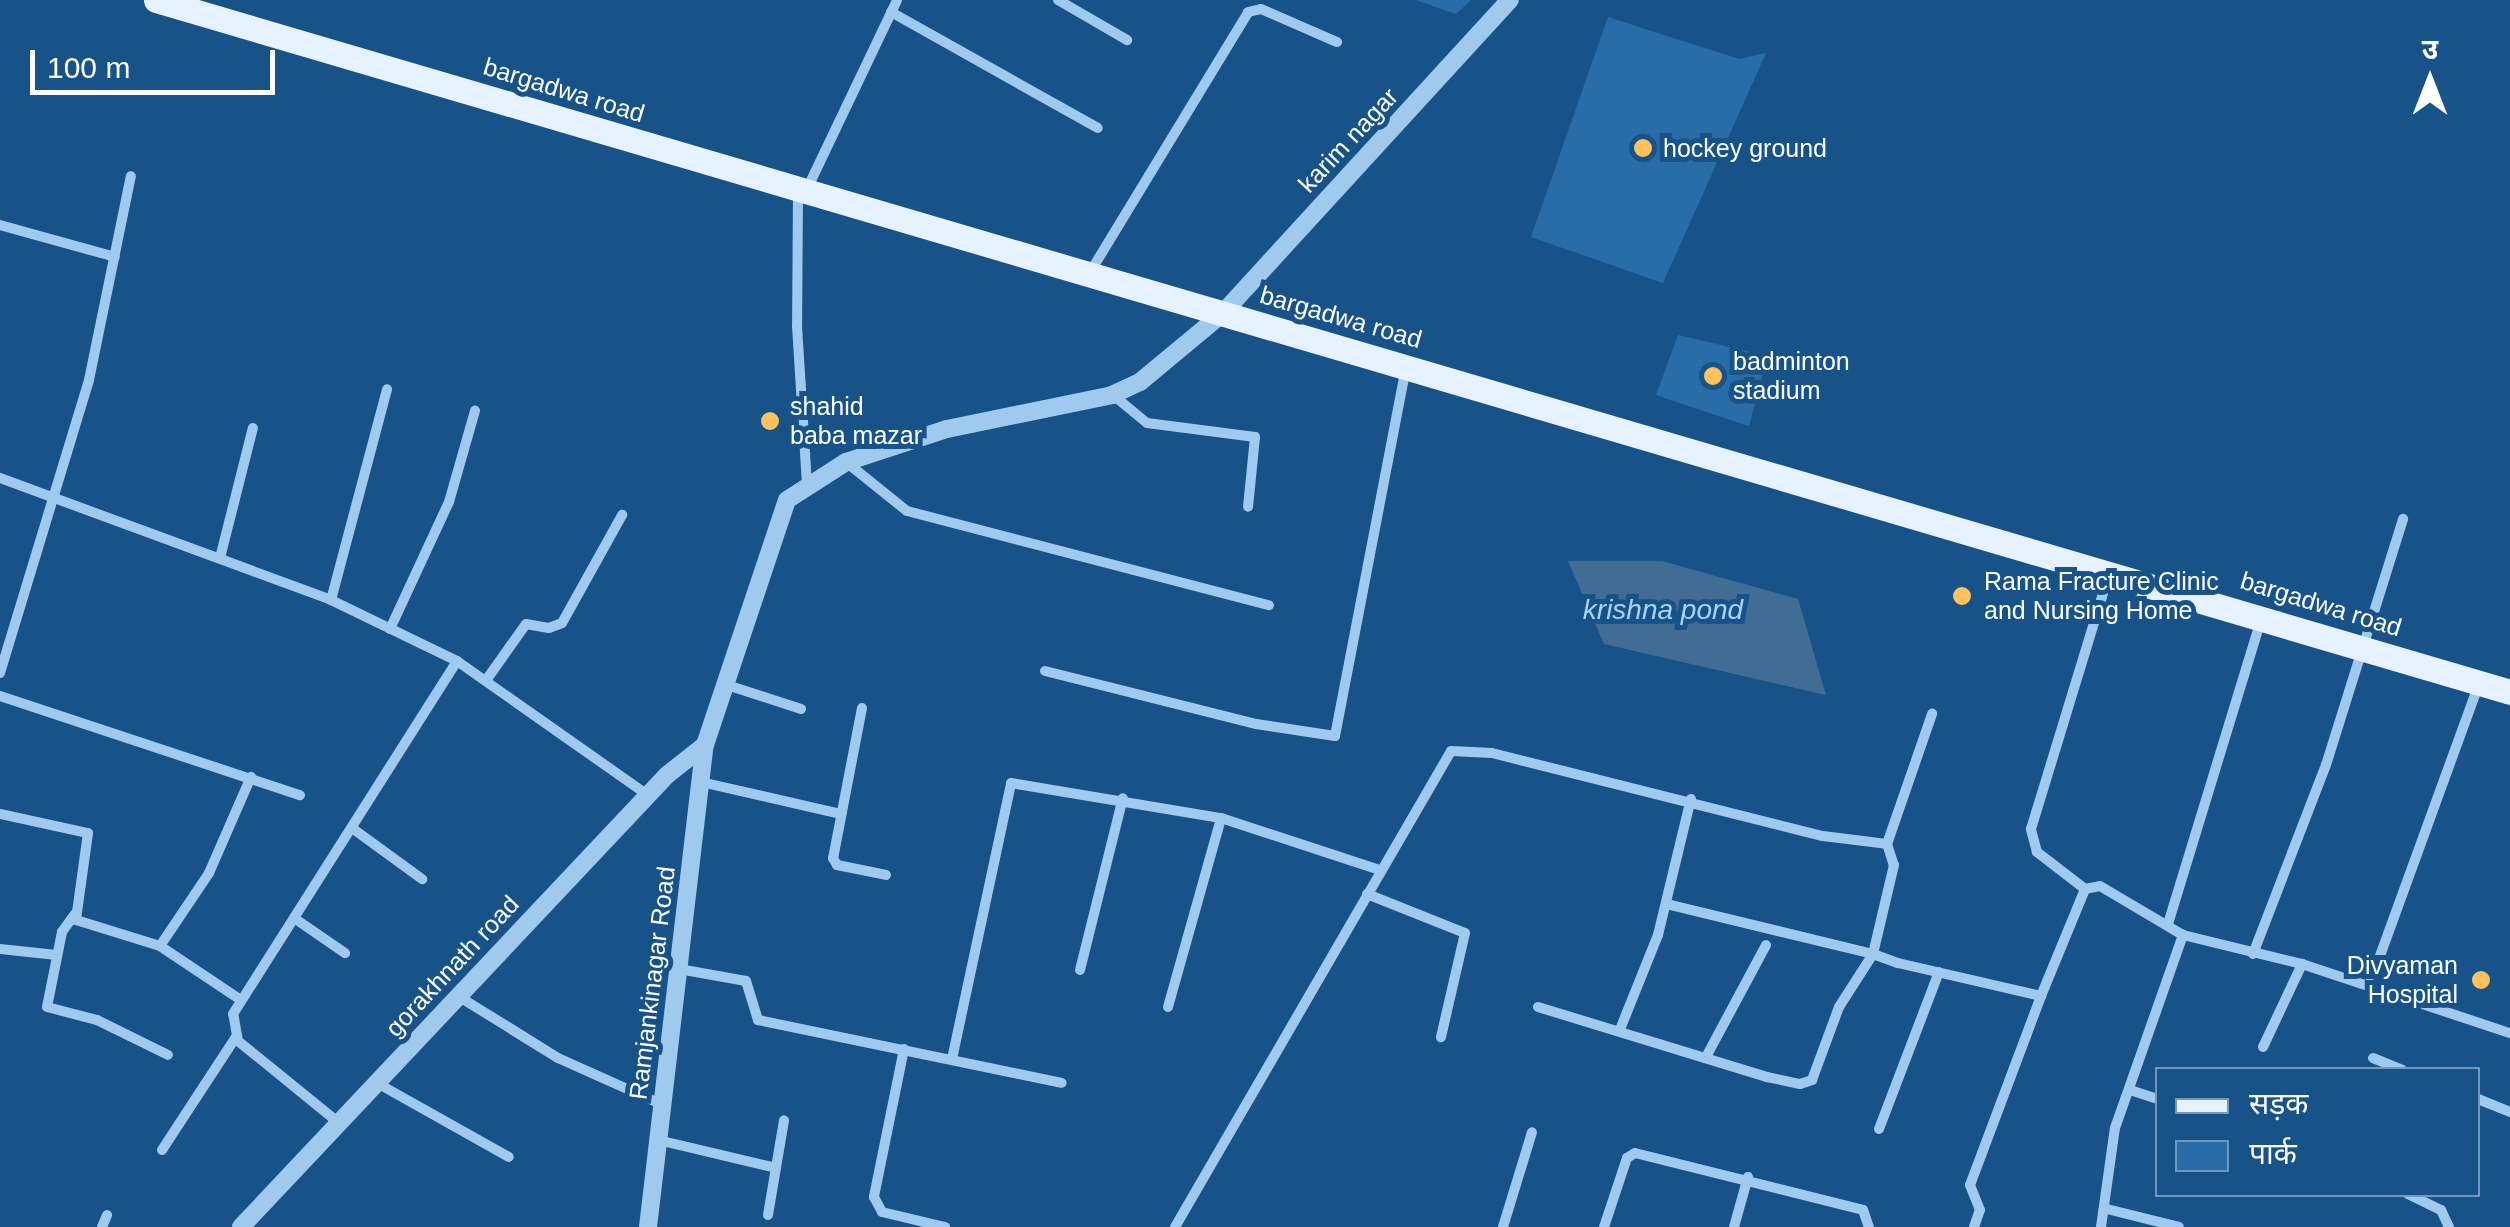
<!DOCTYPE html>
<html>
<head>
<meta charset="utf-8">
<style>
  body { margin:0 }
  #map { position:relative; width:2510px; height:1227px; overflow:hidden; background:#175389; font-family:Helvetica,"Noto Sans Devanagari",sans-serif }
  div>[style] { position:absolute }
  .green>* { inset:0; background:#296da8 }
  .water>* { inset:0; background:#416d94 }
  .minor>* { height:10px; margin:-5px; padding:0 5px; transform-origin:5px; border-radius:5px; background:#9fcaee }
  .tertiary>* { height:18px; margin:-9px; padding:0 9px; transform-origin:9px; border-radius:9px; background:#9fcaee }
  .primary>* { height:25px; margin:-12.5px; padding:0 12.5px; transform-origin:12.5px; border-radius:12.5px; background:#e6f2ff }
  .dots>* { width:28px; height:28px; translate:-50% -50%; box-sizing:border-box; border:5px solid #175389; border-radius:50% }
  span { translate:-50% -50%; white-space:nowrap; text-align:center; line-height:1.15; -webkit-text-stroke:10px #175389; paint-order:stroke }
  .street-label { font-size:25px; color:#fff }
  .poi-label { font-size:25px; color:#fff }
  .left { translate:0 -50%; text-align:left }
  .right { translate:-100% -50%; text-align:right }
  .water-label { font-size:28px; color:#aad4f6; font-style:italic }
  .legend { position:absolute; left:2155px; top:1067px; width:325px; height:130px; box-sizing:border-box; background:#175389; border:2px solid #7498b8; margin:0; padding:12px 18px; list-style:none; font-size:30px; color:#fff }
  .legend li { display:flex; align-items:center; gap:20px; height:50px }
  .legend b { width:50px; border:2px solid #7498b8 }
  .north { position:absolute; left:2380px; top:30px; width:100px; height:100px; -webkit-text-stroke:8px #175389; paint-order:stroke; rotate:0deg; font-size:28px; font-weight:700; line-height:40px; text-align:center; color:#fff }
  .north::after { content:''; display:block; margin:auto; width:35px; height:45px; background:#fff; clip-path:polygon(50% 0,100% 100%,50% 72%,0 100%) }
  .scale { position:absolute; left:30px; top:50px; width:245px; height:45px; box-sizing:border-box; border:5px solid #fff; border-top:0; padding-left:12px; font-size:30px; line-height:35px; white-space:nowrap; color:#fff; -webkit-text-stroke:8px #175389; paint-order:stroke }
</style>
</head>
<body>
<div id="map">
  <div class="green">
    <div style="clip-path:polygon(1416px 0,1471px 0,1456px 14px)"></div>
    <div style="clip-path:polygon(1608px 17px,1739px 59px,1766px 53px,1663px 283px,1531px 237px)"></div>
    <div style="clip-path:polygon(1678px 335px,1768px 356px,1749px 426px,1656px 395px)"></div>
  </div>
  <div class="water">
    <div style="clip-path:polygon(1568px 561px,1662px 561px,1798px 599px,1826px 695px,1604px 644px)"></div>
  </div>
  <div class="minor">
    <div style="left:1058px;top:0;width:80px;rotate:30.1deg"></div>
    <div style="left:891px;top:12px;width:237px;rotate:29.3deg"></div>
    <div style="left:807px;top:189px;width:209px;rotate:-64.5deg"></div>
    <div style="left:798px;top:192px;width:134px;rotate:90.4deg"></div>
    <div style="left:797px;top:326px;width:158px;rotate:86.4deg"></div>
    <div style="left:0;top:225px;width:119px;rotate:15.5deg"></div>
    <div style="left:1089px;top:274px;width:306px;rotate:-58.7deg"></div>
    <div style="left:1248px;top:12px;width:13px;rotate:-13deg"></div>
    <div style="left:1261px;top:9px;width:83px;rotate:23.5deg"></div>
    <div style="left:1113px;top:395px;width:44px;rotate:39.5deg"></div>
    <div style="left:1147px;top:423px;width:109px;rotate:7.4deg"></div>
    <div style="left:1255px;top:437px;width:70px;rotate:95.7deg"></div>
    <div style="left:846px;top:462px;width:78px;rotate:38.8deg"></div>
    <div style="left:907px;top:511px;width:374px;rotate:14.6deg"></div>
    <div style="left:0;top:478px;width:353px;rotate:20.2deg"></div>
    <div style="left:331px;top:600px;width:140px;rotate:25.8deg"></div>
    <div style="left:457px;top:661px;width:233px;rotate:35.1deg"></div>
    <div style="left:220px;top:558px;width:134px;rotate:-75.8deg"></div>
    <div style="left:331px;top:600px;width:218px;rotate:-75.1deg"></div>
    <div style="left:390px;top:629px;width:140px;rotate:-65.1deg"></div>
    <div style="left:449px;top:502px;width:95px;rotate:-74.1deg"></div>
    <div style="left:1045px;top:671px;width:218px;rotate:14.1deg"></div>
    <div style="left:1256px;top:724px;width:80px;rotate:8.6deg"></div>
    <div style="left:1335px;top:736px;width:376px;rotate:-79.1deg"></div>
    <div style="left:0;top:673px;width:306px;rotate:-73.1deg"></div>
    <div style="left:89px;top:380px;width:208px;rotate:-78.4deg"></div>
    <div style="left:487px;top:679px;width:67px;rotate:-54.7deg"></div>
    <div style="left:526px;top:624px;width:23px;rotate:10deg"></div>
    <div style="left:549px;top:628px;width:14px;rotate:-21deg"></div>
    <div style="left:562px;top:623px;width:124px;rotate:-60.9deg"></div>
    <div style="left:724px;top:684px;width:81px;rotate:18deg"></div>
    <div style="left:0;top:696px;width:316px;rotate:18.3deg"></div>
    <div style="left:862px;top:708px;width:153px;rotate:100.9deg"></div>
    <div style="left:833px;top:858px;width:8px;rotate:60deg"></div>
    <div style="left:837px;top:865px;width:50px;rotate:11.5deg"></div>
    <div style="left:701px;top:782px;width:144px;rotate:12.9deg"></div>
    <div style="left:0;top:814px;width:90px;rotate:12.2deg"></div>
    <div style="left:88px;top:833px;width:88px;rotate:97.9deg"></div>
    <div style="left:76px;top:920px;width:88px;rotate:17.2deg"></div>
    <div style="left:160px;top:946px;width:97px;rotate:33.7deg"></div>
    <div style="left:352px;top:828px;width:87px;rotate:36.1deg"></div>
    <div style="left:1887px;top:844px;width:22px;rotate:72deg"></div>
    <div style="left:1894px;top:865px;width:91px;rotate:103.3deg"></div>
    <div style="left:1873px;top:954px;width:27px;rotate:20deg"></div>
    <div style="left:1898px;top:963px;width:147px;rotate:13deg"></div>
    <div style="left:2041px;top:996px;width:116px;rotate:-67.6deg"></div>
    <div style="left:2085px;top:889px;width:15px;rotate:-11deg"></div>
    <div style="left:2100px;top:886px;width:96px;rotate:30.6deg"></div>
    <div style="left:2183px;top:935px;width:122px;rotate:13.7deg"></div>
    <div style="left:2302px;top:964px;width:219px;rotate:18.4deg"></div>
    <div style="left:2085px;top:889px;width:61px;rotate:-142.4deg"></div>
    <div style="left:2037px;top:852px;width:24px;rotate:-105deg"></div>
    <div style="left:2031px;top:829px;width:264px;rotate:-73deg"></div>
    <div style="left:1367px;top:894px;width:105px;rotate:21.7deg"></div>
    <div style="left:1465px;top:933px;width:107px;rotate:103deg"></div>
    <div style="left:75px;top:914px;width:22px;rotate:126deg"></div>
    <div style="left:62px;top:932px;width:76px;rotate:101.3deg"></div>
    <div style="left:47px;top:1007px;width:52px;rotate:14.6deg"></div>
    <div style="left:97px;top:1020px;width:79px;rotate:26.2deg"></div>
    <div style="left:294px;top:918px;width:62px;rotate:34.5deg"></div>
    <div style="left:2168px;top:924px;width:319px;rotate:-73deg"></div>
    <div style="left:160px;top:946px;width:88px;rotate:-56.1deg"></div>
    <div style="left:209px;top:873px;width:105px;rotate:-66.4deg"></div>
    <div style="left:0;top:949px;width:57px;rotate:6deg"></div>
    <div style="left:2253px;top:954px;width:203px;rotate:-68.9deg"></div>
    <div style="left:2326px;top:765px;width:258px;rotate:-72.6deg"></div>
    <div style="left:679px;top:969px;width:68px;rotate:10.2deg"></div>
    <div style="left:746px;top:981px;width:41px;rotate:72.9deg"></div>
    <div style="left:758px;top:1020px;width:310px;rotate:11.7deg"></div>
    <div style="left:1080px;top:970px;width:177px;rotate:-76deg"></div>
    <div style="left:2369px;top:986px;width:319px;rotate:-70deg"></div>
    <div style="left:458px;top:996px;width:118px;rotate:31.8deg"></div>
    <div style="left:558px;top:1058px;width:115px;rotate:24.1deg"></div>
    <div style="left:1168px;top:1007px;width:196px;rotate:-74.3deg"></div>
    <div style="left:1538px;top:1007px;width:239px;rotate:17deg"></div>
    <div style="left:1767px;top:1077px;width:34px;rotate:12deg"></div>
    <div style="left:1800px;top:1084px;width:13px;rotate:-18deg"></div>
    <div style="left:1812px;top:1080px;width:78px;rotate:-69.7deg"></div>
    <div style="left:1839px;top:1007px;width:63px;rotate:-57.3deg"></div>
    <div style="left:1873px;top:954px;width:213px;rotate:-166.4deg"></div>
    <div style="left:1621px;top:1027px;width:99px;rotate:-68.1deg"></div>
    <div style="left:1658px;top:935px;width:140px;rotate:-76.4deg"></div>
    <div style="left:2263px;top:1047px;width:92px;rotate:-64.8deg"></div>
    <div style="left:904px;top:1049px;width:151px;rotate:101.5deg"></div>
    <div style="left:874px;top:1197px;width:17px;rotate:62deg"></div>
    <div style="left:882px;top:1212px;width:65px;rotate:13.4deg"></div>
    <div style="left:1706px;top:1057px;width:127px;rotate:-61.8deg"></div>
    <div style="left:2373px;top:1058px;width:31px;rotate:22deg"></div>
    <div style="left:952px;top:1059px;width:282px;rotate:-77.9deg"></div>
    <div style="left:1011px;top:783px;width:213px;rotate:9.5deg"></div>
    <div style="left:1221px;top:818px;width:167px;rotate:18.1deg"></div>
    <div style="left:377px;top:1083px;width:151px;rotate:29.3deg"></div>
    <div style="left:2130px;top:1090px;width:29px;rotate:18deg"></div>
    <div style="left:2478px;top:1099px;width:35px;rotate:22deg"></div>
    <div style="left:339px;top:1123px;width:130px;rotate:-140.9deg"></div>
    <div style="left:238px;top:1041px;width:27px;rotate:-100deg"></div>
    <div style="left:233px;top:1014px;width:418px;rotate:-57.6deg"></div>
    <div style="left:1879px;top:1129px;width:168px;rotate:-69.1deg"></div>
    <div style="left:658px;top:1140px;width:121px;rotate:13.3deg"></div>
    <div style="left:162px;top:1150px;width:135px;rotate:-56.8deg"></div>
    <div style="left:2408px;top:1194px;width:37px;rotate:26deg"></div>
    <div style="left:2441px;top:1210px;width:19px;rotate:65deg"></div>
    <div style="left:2107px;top:1209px;width:74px;rotate:14deg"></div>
    <div style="left:768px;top:1215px;width:96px;rotate:-80.4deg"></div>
    <div style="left:102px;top:1227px;width:13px;rotate:-67deg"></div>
    <div style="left:1175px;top:1227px;width:550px;rotate:-59.89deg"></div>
    <div style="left:1451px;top:751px;width:41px;rotate:2.8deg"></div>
    <div style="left:1492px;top:753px;width:341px;rotate:14.1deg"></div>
    <div style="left:1823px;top:836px;width:64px;rotate:7.1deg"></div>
    <div style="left:1887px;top:844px;width:138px;rotate:-70.9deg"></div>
    <div style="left:1503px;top:1227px;width:99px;rotate:-73deg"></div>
    <div style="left:1604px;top:1227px;width:73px;rotate:-71.6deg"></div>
    <div style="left:1627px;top:1158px;width:9px;rotate:-32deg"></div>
    <div style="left:1635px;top:1153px;width:235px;rotate:14deg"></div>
    <div style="left:1863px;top:1210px;width:18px;rotate:71deg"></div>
    <div style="left:1734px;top:1227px;width:52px;rotate:-74.4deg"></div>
    <div style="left:1974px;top:1227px;width:18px;rotate:-71deg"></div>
    <div style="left:1980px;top:1210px;width:27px;rotate:-112deg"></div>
    <div style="left:1970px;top:1185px;width:202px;rotate:-69.4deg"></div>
    <div style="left:2101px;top:1227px;width:100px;rotate:-82deg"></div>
    <div style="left:2115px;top:1128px;width:205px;rotate:-70.6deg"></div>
  </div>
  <div class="tertiary">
    <div style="left:241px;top:1227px;width:621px;rotate:-46.7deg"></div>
    <div style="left:667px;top:775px;width:48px;rotate:-38.3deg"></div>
    <div style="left:648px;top:1227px;width:485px;rotate:-83.3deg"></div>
    <div style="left:705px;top:745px;width:258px;rotate:-71.5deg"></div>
    <div style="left:787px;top:500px;width:70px;rotate:-32.8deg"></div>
    <div style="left:846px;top:462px;width:106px;rotate:-18.1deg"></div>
    <div style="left:947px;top:429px;width:168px;rotate:-11.6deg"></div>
    <div style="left:1112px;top:395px;width:31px;rotate:-25deg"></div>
    <div style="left:1140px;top:382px;width:107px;rotate:-39.7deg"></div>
    <div style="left:1222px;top:314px;width:426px;rotate:-47.5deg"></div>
  </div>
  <div class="primary">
    <div style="left:156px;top:0;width:2454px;rotate:16.38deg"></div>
  </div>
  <div class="dots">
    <div style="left:1643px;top:148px;background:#ffc15c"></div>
    <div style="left:1713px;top:376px;background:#ffc15c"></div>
    <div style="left:770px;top:421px;background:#ffc15c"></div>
    <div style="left:1962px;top:596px;background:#ffc15c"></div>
    <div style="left:2481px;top:980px;background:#ffc15c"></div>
  </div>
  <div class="street-label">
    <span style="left:564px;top:90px;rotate:17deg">bargadwa road</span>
    <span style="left:1348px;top:140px;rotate:-47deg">karim nagar</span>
    <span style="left:1341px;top:317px;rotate:16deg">bargadwa road</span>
    <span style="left:2321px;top:604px;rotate:17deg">bargadwa road</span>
    <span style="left:452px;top:966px;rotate:-47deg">gorakhnath road</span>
    <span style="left:652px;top:983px;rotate:-83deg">Ramjankinagar Road</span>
  </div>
  <div class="poi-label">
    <span class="left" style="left:1663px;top:148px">hockey ground</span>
    <span class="left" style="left:1733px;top:376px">badminton<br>stadium</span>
    <span class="left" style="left:790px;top:421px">shahid<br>baba mazar</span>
    <span class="left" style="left:1984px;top:596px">Rama Fracture Clinic<br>and Nursing Home</span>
    <span class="right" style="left:2458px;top:980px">Divyaman<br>Hospital</span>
  </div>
  <div class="water-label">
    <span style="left:1663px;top:610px">krishna pond</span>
  </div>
  <ul class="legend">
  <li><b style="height:12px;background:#e6f2ff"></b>सड़क</li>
  <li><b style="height:28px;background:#296da8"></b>पार्क</li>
  </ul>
  <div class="north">उ</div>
  <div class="scale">100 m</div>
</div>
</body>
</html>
